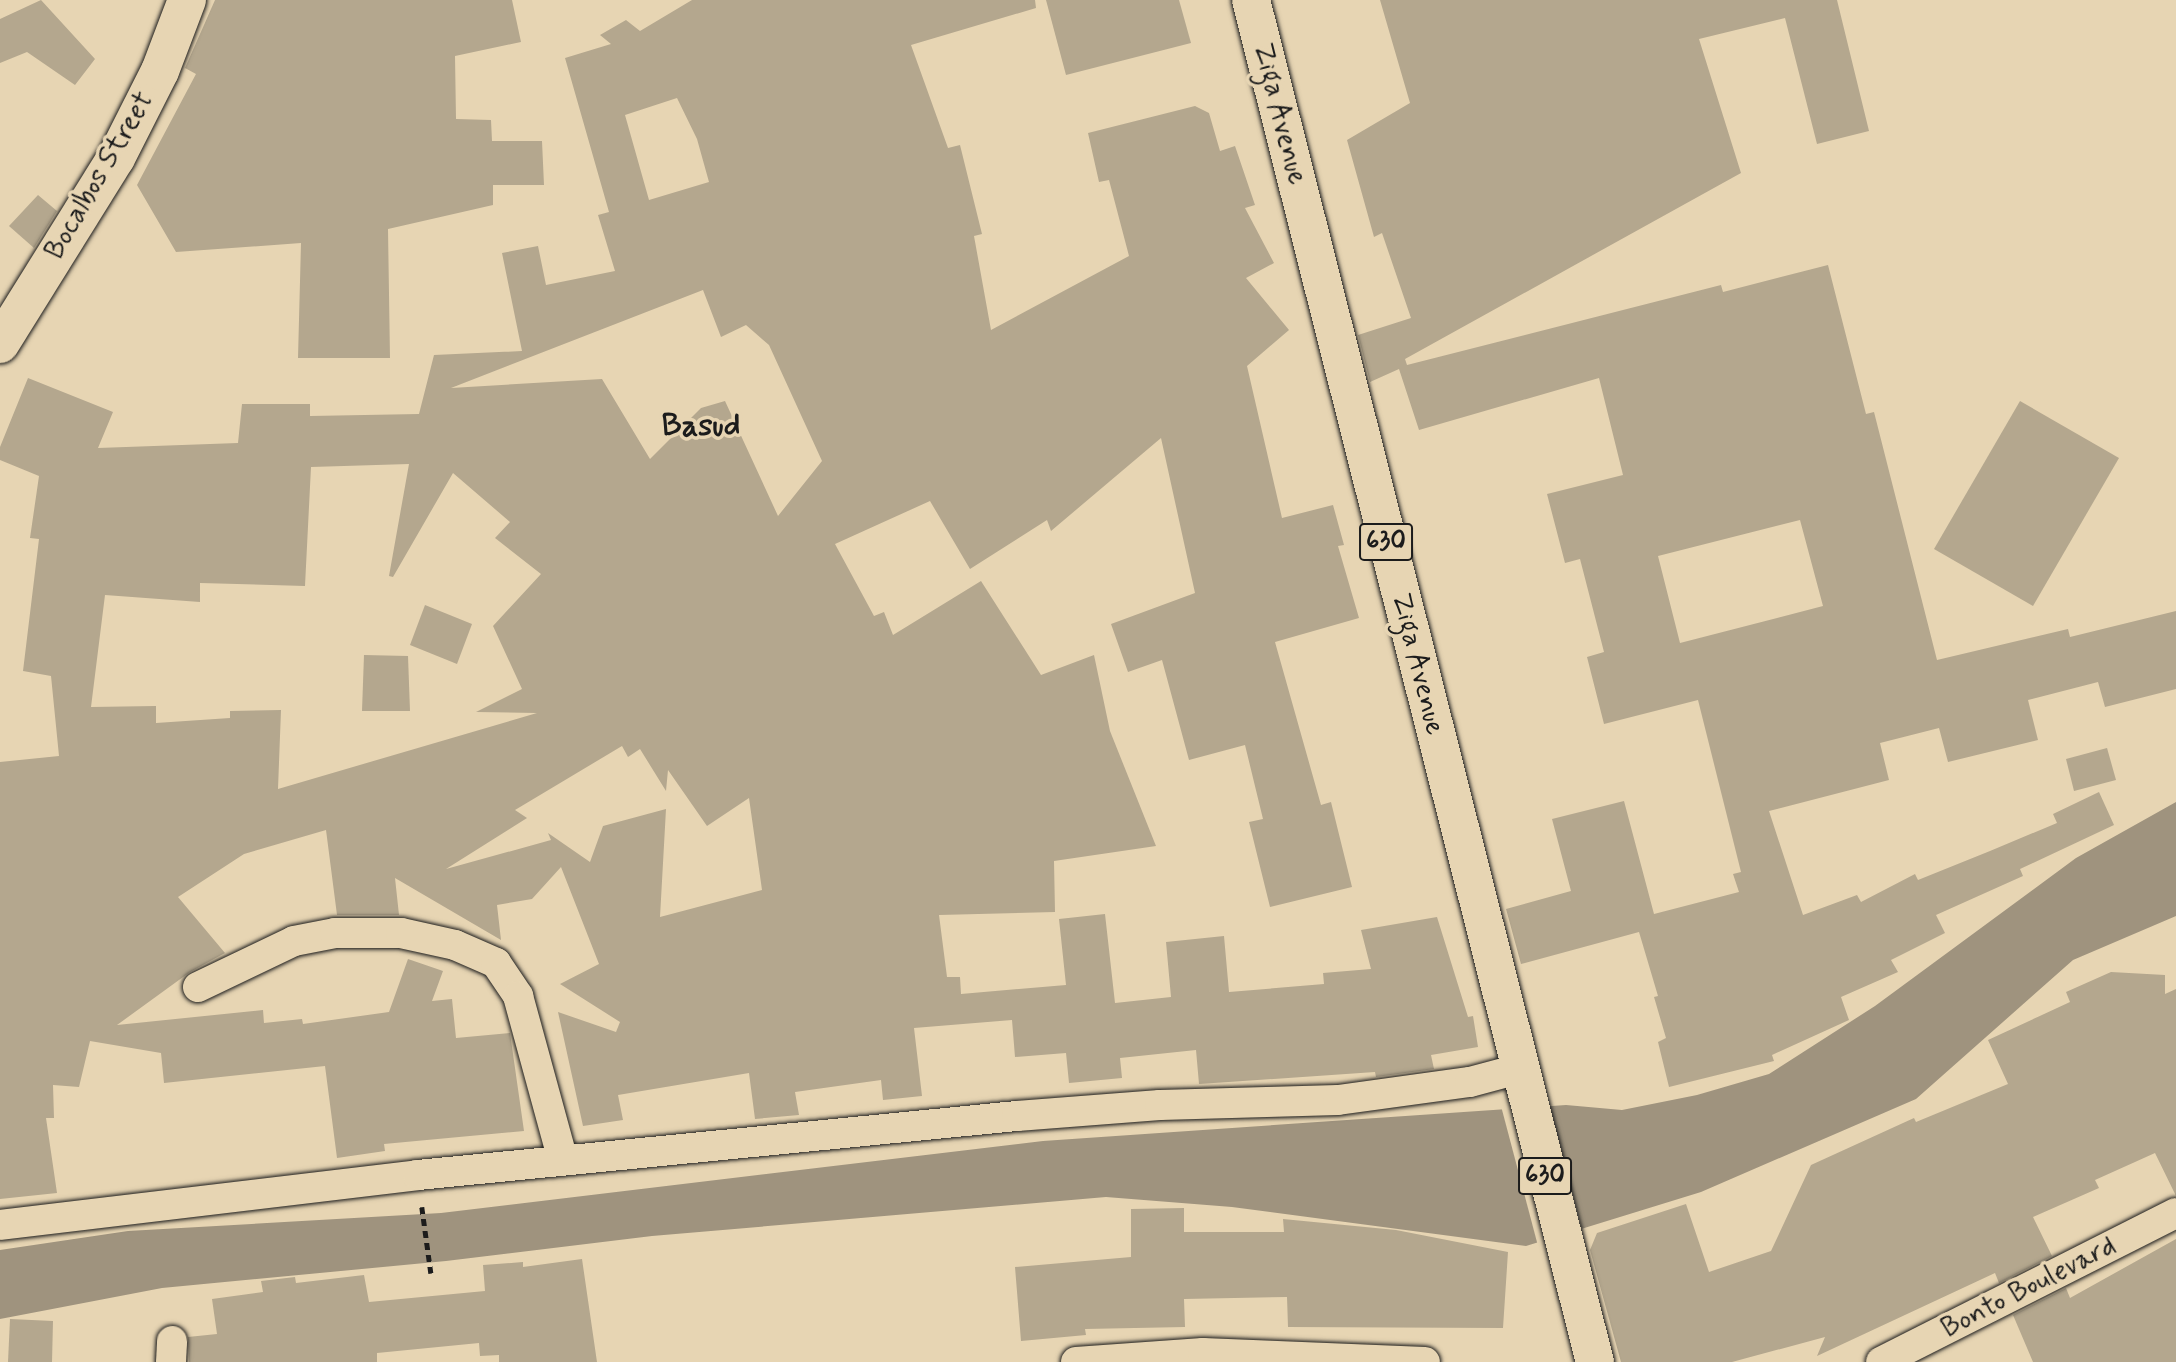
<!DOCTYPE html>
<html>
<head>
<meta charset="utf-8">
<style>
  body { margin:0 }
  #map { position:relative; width:2176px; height:1362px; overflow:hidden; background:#e7d5b3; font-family:Mynerve,sans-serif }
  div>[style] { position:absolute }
  .water>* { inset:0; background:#9f937e }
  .pier>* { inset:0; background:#e7d5b3 }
  .building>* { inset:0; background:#b4a78e }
  .path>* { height:4.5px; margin-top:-2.25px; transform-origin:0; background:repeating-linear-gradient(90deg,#1c1c1c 0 7px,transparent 0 12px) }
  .roads { filter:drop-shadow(0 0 2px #1c1c1c) drop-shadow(0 0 2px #1c1c1c) }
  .street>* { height:30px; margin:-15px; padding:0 15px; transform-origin:15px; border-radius:15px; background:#e7d5b3 }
  .secondary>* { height:38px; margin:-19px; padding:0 19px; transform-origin:19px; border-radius:19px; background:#e7d5b3 }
  .primary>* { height:38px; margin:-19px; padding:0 19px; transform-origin:19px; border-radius:19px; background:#e7d5b3 }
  span { translate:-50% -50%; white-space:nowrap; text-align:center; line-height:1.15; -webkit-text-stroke:7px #e7d5b3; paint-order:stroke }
  .shield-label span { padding:2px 5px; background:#e7d5b3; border:2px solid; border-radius:5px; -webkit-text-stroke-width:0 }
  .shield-label { font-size:26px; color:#1c1c1c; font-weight:700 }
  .street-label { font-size:28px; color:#1c1c1c }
  .quarter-label { font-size:32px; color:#1c1c1c; font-weight:700 }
</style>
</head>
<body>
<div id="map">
  <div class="water">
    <div style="clip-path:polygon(2176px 802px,2176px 916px,2073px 960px,1916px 1099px,1701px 1192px,1526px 1246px,1232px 1207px,1106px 1197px,652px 1236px,446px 1261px,162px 1288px,0 1319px,0 1250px,128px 1231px,441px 1213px,1043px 1141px,1566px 1105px,1622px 1110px,1697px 1095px,1769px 1074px,1875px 1006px,2076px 858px)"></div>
  </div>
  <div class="pier">
    <div style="clip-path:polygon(1549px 1103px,1582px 1230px,1538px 1246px,1501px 1106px)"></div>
  </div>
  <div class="building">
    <div style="clip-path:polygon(41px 0,95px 59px,75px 85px,27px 52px,0 63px,0 19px)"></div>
    <div style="clip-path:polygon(215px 0,512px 0,521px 42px,455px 56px,456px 119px,491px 120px,492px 141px,542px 141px,544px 185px,493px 185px,493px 205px,388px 229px,390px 358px,298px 358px,301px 243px,176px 252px,137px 185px,196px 74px,185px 68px)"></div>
    <div style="clip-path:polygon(evenodd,692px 0,1035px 0,1036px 8px,911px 45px,948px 148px,960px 145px,982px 234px,974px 236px,991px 330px,1129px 256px,1109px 180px,1099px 182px,1088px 133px,1195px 106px,1209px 113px,1220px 151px,1235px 146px,1255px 205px,1245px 208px,1274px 263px,1246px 278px,1289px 330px,1247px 366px,1282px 518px,1333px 505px,1344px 545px,1338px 546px,1359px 618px,1275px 642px,1321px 805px,1331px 802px,1352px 887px,1270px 907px,1249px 822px,1263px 819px,1245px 745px,1189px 760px,1162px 660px,1128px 672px,1111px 624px,1195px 593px,1161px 438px,1051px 531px,1047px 520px,970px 569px,930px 501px,835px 544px,874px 616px,884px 612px,893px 635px,981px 581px,1041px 675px,1094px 655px,1110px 731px,1156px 846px,1054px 861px,1055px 912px,939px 915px,947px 977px,960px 977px,961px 994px,1066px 985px,1059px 919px,1105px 914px,1115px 1003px,1171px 997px,1166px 942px,1224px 936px,1229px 992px,1324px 984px,1323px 973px,1371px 969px,1361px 930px,1437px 917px,1468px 1017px,1473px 1016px,1478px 1047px,1431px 1055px,1434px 1069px,1376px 1077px,1375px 1072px,1199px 1084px,1196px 1050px,1120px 1058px,1122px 1078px,1069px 1083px,1066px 1053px,1015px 1057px,1012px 1020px,914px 1028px,922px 1096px,883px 1100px,881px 1080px,795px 1092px,799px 1115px,755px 1119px,749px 1073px,618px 1095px,623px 1120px,583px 1126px,558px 1012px,616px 1032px,620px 1022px,560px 984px,599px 964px,561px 867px,532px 899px,497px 905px,501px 940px,395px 878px,399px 915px,337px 915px,326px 830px,244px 854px,178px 897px,225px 953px,190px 972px,117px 1025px,263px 1010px,264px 1023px,302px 1019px,303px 1024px,389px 1012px,408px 959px,443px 971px,432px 1001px,452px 999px,456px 1038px,510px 1033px,524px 1131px,384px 1144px,385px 1151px,337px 1158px,325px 1066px,164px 1083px,161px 1053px,90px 1041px,79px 1087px,53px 1085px,54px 1118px,46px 1118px,57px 1193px,0 1199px,0 762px,59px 756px,51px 676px,23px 671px,39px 539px,30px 538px,39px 476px,0 460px,0 447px,28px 378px,113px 412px,98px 448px,238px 443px,242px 404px,310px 404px,310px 416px,419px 414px,434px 355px,522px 351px,502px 253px,538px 246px,546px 285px,615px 271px,598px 215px,609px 212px,565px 58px,611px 44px,600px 35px,626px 20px,640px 31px,692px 0,677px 98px,697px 139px,709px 182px,649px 200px,625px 115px,677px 98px,692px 0,703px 290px,721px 337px,746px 325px,769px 345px,822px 461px,778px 516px,725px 401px,701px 408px,650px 459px,602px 379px,451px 388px,703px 290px,692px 0,409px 464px,389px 576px,393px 577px,453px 473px,510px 522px,495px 538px,541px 574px,493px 626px,522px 689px,476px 712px,537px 713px,278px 789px,281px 710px,230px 711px,230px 718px,156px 723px,156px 706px,91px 707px,105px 595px,200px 602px,200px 583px,305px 586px,311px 467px,409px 464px,692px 0,622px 746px,628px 757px,640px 749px,666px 791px,668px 770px,707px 826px,749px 798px,762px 890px,660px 917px,666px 809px,603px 826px,590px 862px,548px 833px,551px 840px,446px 869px,527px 818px,515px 810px,622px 746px)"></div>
    <div style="clip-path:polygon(1046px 0,1179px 0,1191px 43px,1066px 75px)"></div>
    <div style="clip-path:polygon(evenodd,1380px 0,1837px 0,1869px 131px,1817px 144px,1785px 18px,1699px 39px,1741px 173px,1405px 359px,1407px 365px,1721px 285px,1723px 292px,1828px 265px,1866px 414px,1874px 412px,1937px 660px,2068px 629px,2070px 637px,2176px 611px,2176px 689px,2105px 707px,2098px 682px,2028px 700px,2038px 740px,1948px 762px,1939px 728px,1880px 743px,1889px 780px,1769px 811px,1803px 915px,1857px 895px,1861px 902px,1915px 874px,1918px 880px,1990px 851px,2057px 823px,2053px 814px,2099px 792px,2114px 825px,2020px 869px,2023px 876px,1936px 915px,1945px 933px,1891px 960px,1898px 972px,1841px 997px,1849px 1020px,1772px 1055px,1774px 1061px,1669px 1087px,1658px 1042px,1666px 1038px,1654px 997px,1658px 996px,1639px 932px,1521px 964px,1506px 909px,1571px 891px,1552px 819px,1624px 801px,1654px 914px,1739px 892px,1733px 874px,1741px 872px,1698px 700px,1604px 724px,1587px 657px,1604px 652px,1580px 559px,1565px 563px,1547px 494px,1623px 475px,1599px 378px,1419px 430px,1399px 369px,1370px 382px,1358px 335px,1411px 318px,1382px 233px,1374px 237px,1347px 140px,1410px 103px,1380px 0,1800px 520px,1823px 606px,1680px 643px,1658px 556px,1800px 520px)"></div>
    <div style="clip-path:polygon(38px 195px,57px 211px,34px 248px,9px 226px)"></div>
    <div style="clip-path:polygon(2020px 401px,2119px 458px,2033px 606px,1934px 549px)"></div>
    <div style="clip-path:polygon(425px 605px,472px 624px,457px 664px,410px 645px)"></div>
    <div style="clip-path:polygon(364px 655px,408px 656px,410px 711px,362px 711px)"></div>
    <div style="clip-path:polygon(2107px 748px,2116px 780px,2074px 791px,2066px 759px)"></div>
    <div style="clip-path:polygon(2111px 972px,2165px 975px,2165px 994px,2176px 989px,2176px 1196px,2155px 1153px,2095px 1180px,2099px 1188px,2033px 1217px,2052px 1256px,1999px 1283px,1995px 1273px,1817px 1356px,1825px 1337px,1732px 1362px,1621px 1362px,1590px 1250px,1597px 1233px,1686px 1204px,1709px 1272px,1771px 1251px,1811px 1165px,1914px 1118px,1916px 1122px,2008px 1084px,1988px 1040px,2070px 1002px,2066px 992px)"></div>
    <div style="clip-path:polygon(1184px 1208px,1184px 1232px,1284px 1232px,1283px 1219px,1396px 1230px,1508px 1252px,1503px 1328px,1288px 1327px,1287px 1297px,1184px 1299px,1185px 1327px,1085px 1329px,1086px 1335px,1021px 1341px,1015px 1267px,1131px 1257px,1131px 1209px)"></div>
    <div style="clip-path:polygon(2176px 1239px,2176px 1362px,2033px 1362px,2013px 1315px,2066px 1288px,2070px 1298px)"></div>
    <div style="clip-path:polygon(582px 1259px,597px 1362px,499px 1362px,499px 1355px,480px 1356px,479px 1343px,377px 1353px,377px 1362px,189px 1362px,188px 1337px,217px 1334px,212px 1299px,263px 1292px,261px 1281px,295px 1277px,296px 1283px,364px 1275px,369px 1302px,485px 1291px,483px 1265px,523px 1262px,523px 1267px)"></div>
    <div style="clip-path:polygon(10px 1319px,53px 1321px,52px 1362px,8px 1362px)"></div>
  </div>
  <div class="path">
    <div style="left:422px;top:1207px;width:67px;rotate:82.2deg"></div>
  </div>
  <div class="roads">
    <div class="street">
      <div style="left:198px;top:987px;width:106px;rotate:-25.6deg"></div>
      <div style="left:294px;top:941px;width:42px;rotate:-11deg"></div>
      <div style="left:335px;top:933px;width:66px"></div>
      <div style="left:401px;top:933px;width:55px;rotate:12.5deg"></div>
      <div style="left:455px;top:945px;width:45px;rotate:23.7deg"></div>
      <div style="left:496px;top:963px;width:40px;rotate:56deg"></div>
      <div style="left:518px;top:996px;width:170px;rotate:74.7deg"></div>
      <div style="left:0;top:1225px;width:421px;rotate:-6.8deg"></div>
      <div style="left:418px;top:1175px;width:602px;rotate:-5.63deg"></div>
      <div style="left:1017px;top:1116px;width:143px;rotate:-4.4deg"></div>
      <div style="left:1160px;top:1105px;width:178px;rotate:-1.6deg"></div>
      <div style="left:1338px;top:1100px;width:133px;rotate:-7.8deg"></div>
      <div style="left:1470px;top:1082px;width:51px;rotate:-14.9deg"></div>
      <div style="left:171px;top:1362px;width:21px;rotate:-87deg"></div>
      <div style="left:1076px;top:1362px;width:127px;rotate:-4.1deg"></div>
      <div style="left:1203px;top:1353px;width:222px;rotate:2.3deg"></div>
      <div style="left:1881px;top:1362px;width:330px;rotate:-26.8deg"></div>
    </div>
    <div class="secondary">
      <div style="left:0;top:344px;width:219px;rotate:-58.1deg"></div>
      <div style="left:116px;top:158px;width:97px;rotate:-63.2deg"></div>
      <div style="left:160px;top:71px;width:76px;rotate:-69.2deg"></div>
    </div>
    <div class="primary">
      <div style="left:1251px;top:0;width:1405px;rotate:75.83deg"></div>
    </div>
  </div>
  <div class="shield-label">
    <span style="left:1386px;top:542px">630</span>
    <span style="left:1545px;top:1176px">630</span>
  </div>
  <div class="street-label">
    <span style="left:1279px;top:114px;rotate:76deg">Ziga Avenue</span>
    <span style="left:100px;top:176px;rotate:-60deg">Bocalbos Street</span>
    <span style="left:1417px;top:664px;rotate:76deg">Ziga Avenue</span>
    <span style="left:2029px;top:1288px;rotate:-27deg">Bonto Boulevard</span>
  </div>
  <div class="quarter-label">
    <span style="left:701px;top:426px">Basud</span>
  </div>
</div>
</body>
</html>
